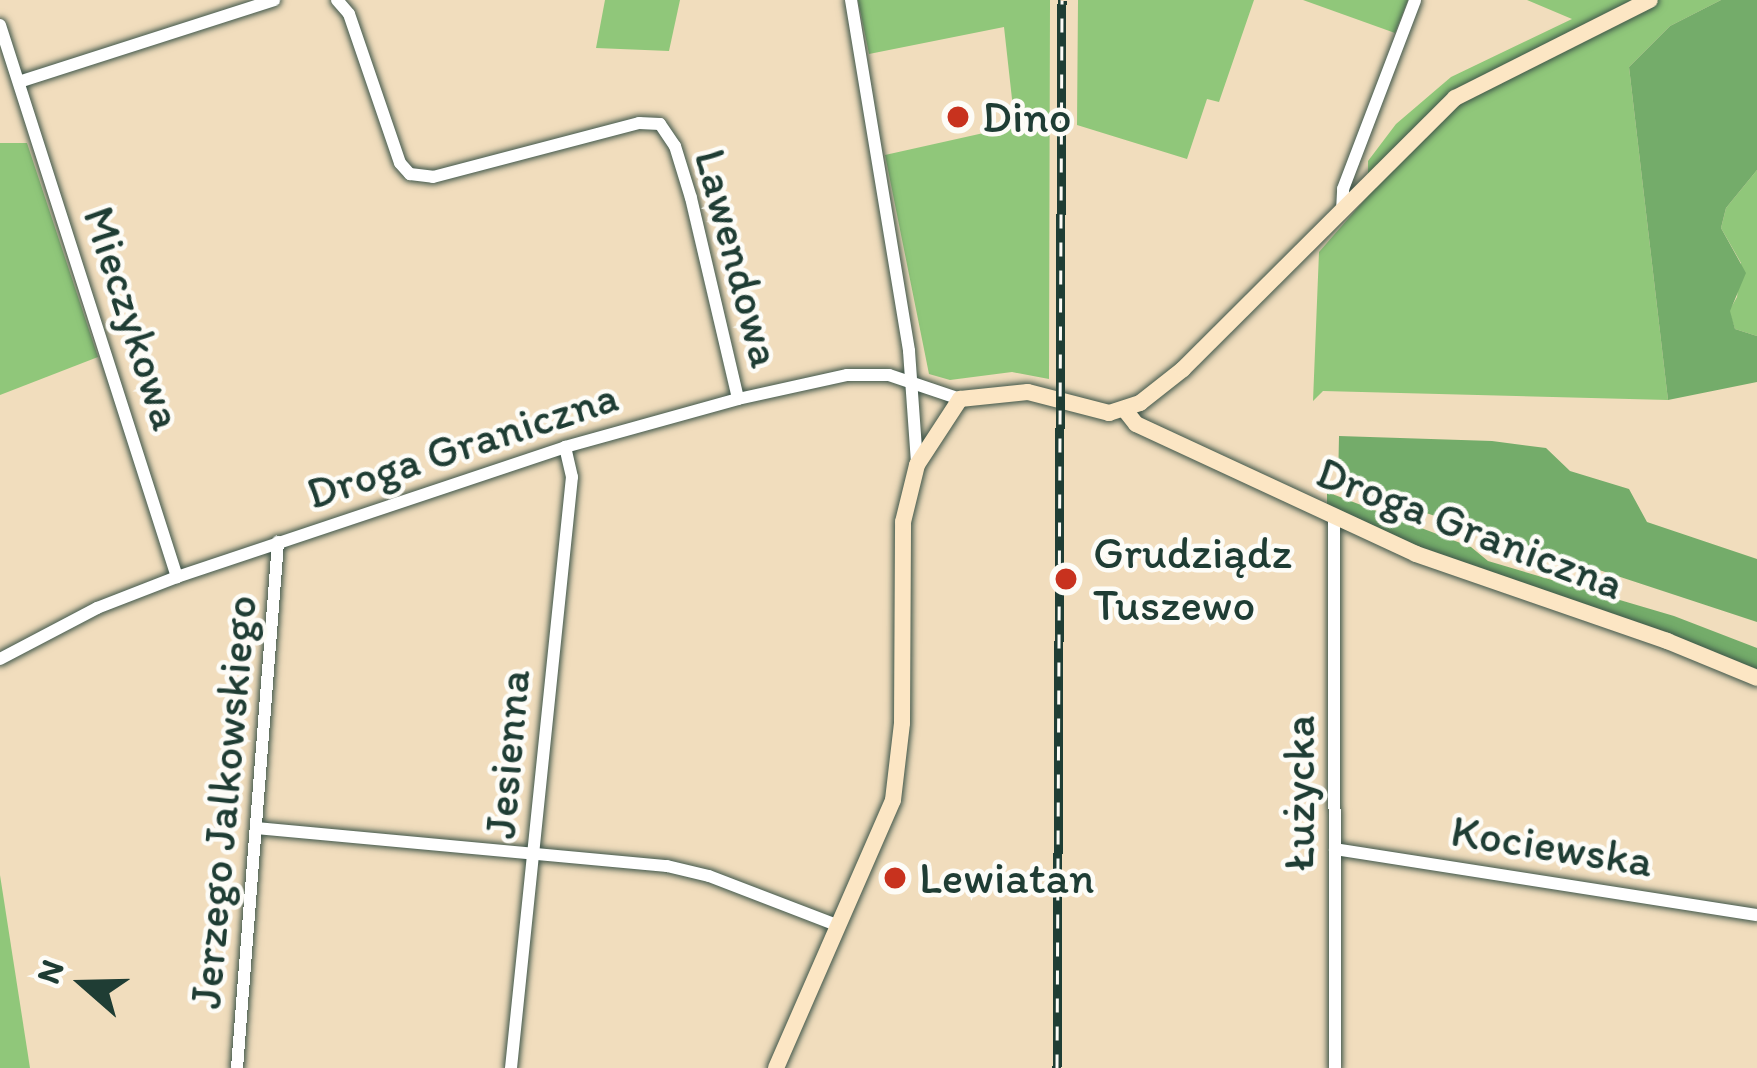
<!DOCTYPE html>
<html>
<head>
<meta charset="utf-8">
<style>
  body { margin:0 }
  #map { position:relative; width:1757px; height:1068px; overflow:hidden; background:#f1ddbd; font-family:Itim,sans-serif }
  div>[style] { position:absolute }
  .green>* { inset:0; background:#90c77a }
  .forest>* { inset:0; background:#74ac6a }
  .roads { filter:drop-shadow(0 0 3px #3e5549) drop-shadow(0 0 3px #3e5549) }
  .street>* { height:12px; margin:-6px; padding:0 6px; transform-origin:6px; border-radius:6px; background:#fff }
  .secondary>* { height:16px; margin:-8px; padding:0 8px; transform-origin:8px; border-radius:8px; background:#fce6c4 }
  .rail>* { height:9px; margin-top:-4.5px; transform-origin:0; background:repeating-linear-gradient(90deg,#fdfcf7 0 14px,#1f3d34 0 28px); box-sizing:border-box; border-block:3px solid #1f3d34 }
  .dots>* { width:33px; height:33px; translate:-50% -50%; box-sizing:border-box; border:6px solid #fdfcf7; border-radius:50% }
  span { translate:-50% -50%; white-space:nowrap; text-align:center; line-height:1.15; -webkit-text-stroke:9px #fdfcf7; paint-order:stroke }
  .poi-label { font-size:45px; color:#1f3d34 }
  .left { translate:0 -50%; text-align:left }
  .street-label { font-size:45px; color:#1f3d34 }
  .north { position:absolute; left:24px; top:924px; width:120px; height:120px; -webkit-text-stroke:9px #fdfcf7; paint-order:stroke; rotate:290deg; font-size:33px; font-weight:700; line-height:48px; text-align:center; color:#1f3d34 }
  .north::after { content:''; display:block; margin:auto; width:42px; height:54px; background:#1f3d34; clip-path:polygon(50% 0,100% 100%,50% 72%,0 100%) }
</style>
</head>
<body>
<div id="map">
  <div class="green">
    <div style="clip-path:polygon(605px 0,680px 0,669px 51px,596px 48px)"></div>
    <div style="clip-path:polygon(858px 0,1050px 0,1049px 379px,1012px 372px,950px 380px,929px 374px,885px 155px,1015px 126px,1004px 27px,869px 54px)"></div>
    <div style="clip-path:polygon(1078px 0,1254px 0,1219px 102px,1207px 99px,1187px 159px,1077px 125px)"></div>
    <div style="clip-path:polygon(1303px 0,1408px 0,1395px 33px)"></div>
    <div style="clip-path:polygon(1527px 0,1721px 0,1670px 26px,1629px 67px,1668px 400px,1323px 391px,1313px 401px,1319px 252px,1368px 196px,1368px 161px,1396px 124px,1451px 77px,1572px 19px)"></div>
    <div style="clip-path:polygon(0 143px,27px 143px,98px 357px,0 395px)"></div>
    <div style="clip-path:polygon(1757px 170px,1757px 336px,1735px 329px,1729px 311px,1737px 297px,1741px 263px,1721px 228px,1726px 208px)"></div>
    <div style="clip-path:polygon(0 875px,30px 1068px,0 1068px)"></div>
  </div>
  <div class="forest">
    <div style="clip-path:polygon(1721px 0,1757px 0,1757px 170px,1726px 208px,1721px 228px,1746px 273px,1730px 311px,1735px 329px,1757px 336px,1757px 382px,1668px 400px,1629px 67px,1670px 26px)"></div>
    <div style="clip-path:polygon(1339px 436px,1492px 441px,1546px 448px,1570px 471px,1629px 489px,1647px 522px,1757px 559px,1757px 622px,1338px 484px)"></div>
    <div style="clip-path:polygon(1327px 492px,1471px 547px,1488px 561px,1674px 616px,1757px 648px,1757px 669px,1416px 548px,1327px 506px)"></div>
  </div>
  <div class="roads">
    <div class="street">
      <div style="left:337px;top:0;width:18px;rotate:49deg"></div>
      <div style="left:349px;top:14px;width:157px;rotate:71.1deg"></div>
      <div style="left:400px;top:163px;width:15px;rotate:48deg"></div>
      <div style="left:410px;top:174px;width:23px;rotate:7deg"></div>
      <div style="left:433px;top:177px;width:213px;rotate:-14.7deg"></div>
      <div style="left:639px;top:123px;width:21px;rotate:3deg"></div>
      <div style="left:660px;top:124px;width:27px;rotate:56deg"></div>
      <div style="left:675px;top:146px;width:54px;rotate:72.9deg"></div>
      <div style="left:691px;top:198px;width:206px;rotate:76.8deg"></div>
      <div style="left:851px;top:0;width:356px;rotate:80.6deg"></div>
      <div style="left:909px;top:351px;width:111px;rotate:85.9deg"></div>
      <div style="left:0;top:25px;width:580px;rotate:72.22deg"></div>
      <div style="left:19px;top:82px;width:268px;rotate:-17.8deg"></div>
      <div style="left:1342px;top:211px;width:22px;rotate:-87deg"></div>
      <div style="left:1343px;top:189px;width:202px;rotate:-69.1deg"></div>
      <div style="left:1334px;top:518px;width:550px;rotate:89.9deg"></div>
      <div style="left:0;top:659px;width:110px;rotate:-27.7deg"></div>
      <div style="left:97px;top:608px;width:86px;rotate:-21.2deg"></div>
      <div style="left:177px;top:577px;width:409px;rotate:-18.5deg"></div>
      <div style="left:565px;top:447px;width:180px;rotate:-15.5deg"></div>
      <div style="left:738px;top:399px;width:112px;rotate:-12.4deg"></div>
      <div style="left:847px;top:375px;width:42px"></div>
      <div style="left:889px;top:375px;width:75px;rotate:18.7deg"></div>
      <div style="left:256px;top:828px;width:413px;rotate:5.3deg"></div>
      <div style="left:667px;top:866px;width:43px;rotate:13.4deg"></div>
      <div style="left:709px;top:876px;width:139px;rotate:21deg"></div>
      <div style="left:1335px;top:849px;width:427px;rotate:8.9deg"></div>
      <div style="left:237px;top:1068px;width:528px;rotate:-85.54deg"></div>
      <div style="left:511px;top:1068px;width:594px;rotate:-84.11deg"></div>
      <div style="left:572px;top:477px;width:31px;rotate:-103deg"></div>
    </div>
    <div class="secondary">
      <div style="left:1125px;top:410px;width:18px;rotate:52deg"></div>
      <div style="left:1136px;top:424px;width:309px;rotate:24.9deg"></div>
      <div style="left:1416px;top:554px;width:266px;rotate:19.1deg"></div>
      <div style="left:1667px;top:641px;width:97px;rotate:22.3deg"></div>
      <div style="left:776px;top:1068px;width:292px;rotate:-66.4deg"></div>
      <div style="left:893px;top:800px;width:78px;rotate:-83.3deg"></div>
      <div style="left:902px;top:723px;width:201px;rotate:-89.7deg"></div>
      <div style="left:903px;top:522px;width:59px;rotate:-76.2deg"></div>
      <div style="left:917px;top:465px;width:79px;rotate:-56.9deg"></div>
      <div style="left:960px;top:399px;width:68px;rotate:-5.9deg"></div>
      <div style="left:1028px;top:392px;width:84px;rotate:14.5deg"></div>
      <div style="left:1109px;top:413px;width:33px;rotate:-18deg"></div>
      <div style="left:1140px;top:403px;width:55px;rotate:-38.3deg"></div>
      <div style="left:1183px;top:369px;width:384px;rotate:-44.9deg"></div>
      <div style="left:1455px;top:98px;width:218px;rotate:-26.7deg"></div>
    </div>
  </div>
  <div class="rail">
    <div style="left:1057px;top:1068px;width:1068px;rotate:-89.73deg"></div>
  </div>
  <div class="dots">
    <div style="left:958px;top:117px;background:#c8321e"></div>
    <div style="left:1066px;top:579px;background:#c8321e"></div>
    <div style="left:895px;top:878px;background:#c8321e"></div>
  </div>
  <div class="poi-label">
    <span class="left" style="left:982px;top:117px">Dino</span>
    <span class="left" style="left:1093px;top:579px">Grudziądz<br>Tuszewo</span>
    <span class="left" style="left:919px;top:878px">Lewiatan</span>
  </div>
  <div class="street-label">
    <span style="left:738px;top:258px;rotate:75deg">Lawendowa</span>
    <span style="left:133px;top:318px;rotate:72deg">Mieczykowa</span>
    <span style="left:462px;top:445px;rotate:-18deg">Droga Graniczna</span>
    <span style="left:1470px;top:528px;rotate:21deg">Droga Graniczna</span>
    <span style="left:507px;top:754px;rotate:-85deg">Jesienna</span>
    <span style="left:1299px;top:793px;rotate:-90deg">Łużycka</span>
    <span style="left:223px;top:802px;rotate:-85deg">Jerzego Jalkowskiego</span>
    <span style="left:1552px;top:846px;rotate:9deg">Kociewska</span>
  </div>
  <div class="north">N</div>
</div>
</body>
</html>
